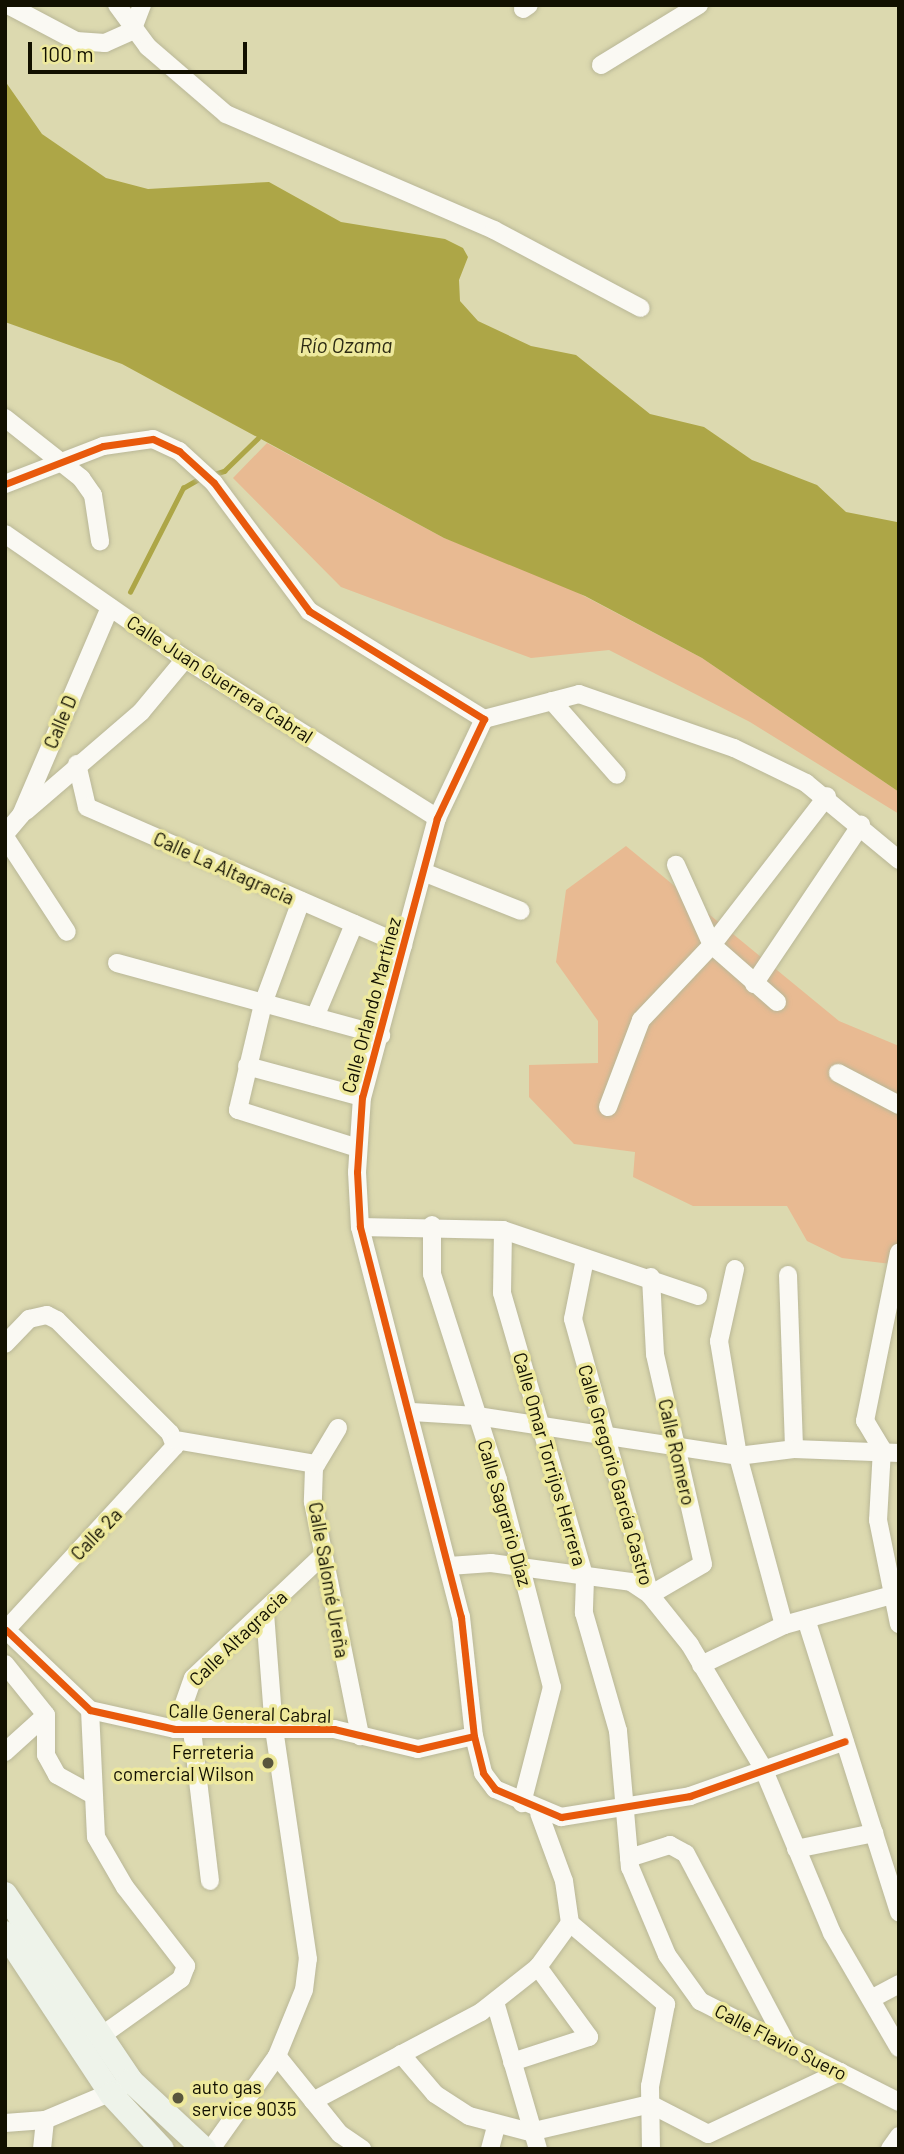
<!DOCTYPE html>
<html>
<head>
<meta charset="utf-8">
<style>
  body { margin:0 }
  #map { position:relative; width:904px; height:2154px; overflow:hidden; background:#dcd9af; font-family:Barlow,sans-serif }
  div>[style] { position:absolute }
  .green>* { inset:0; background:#e8ba92 }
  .water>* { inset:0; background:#ada647 }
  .stream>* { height:4.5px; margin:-2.25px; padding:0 2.25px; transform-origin:2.25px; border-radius:2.25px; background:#ada647 }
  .roads { filter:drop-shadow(0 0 2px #b9b797) drop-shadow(0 0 2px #b9b797) }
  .street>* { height:18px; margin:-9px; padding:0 9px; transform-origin:9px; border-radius:9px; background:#faf9f3 }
  .secondary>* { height:24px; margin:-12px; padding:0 12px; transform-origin:12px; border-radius:12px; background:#eef3ea }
  .cycleway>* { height:7px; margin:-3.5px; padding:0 3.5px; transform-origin:3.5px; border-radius:3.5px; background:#e8590c }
  .dots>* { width:19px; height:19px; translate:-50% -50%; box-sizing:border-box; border:4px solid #eee99d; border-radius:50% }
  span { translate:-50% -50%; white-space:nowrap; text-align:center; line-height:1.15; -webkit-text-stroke:7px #eee99d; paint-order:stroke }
  .street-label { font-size:19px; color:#121000 }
  .poi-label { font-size:19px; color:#121000 }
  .right { translate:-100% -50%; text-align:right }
  .left { translate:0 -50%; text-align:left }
  .water-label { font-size:21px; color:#2c2a13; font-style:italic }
  .frame { position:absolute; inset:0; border:7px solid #121000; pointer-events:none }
  .scale { position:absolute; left:28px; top:42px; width:219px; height:32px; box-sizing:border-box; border:4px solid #121000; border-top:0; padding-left:9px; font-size:21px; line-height:24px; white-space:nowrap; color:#121000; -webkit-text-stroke:5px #eee99d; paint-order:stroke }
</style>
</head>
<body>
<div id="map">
  <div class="green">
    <div style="clip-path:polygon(267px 443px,444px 538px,546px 576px,702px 658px,899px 792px,899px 814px,750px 722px,609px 650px,531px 658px,341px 587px,233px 478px)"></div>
    <div style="clip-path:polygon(626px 846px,839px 1021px,899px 1046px,899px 1265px,842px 1258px,807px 1241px,787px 1206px,693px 1206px,633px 1177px,635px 1152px,574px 1144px,529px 1097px,529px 1065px,598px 1063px,598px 1021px,556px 962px,566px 890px)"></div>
  </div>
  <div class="water">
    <div style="clip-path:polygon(5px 81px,42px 134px,106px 178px,148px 189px,269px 182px,341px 222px,445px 239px,463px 248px,468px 257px,459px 280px,460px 301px,478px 321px,531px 346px,576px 355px,650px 414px,704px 427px,752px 460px,817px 485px,846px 512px,897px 522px,899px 792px,702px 658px,585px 596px,444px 538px,122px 364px,5px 322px)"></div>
  </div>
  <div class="stream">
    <div style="left:211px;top:475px;width:14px;rotate:-17deg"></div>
    <div style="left:224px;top:471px;width:47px;rotate:-44.1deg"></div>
    <div style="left:130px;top:592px;width:117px;rotate:-63deg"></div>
    <div style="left:183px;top:488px;width:22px;rotate:-30deg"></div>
  </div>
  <div class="roads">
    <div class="street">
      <div style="left:8px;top:5px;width:77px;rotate:27.9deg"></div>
      <div style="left:76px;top:41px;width:29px;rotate:4deg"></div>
      <div style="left:105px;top:43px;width:30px;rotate:-24deg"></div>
      <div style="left:132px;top:31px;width:28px;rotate:-69deg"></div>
      <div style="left:117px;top:5px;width:52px;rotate:53.6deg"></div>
      <div style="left:148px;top:47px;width:103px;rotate:40.7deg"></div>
      <div style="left:226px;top:114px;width:292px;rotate:23.4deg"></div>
      <div style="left:494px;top:230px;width:166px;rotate:28deg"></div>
      <div style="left:523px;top:9px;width:7px;rotate:-34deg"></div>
      <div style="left:601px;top:65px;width:115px;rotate:-31.5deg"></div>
      <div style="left:5px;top:418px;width:97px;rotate:38.3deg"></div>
      <div style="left:81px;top:478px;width:21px;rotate:55deg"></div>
      <div style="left:93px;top:495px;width:47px;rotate:81.3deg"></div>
      <div style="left:5px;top:484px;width:105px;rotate:-21.2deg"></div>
      <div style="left:103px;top:446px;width:50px;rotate:-8deg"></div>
      <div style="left:153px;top:439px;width:29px;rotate:25deg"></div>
      <div style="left:179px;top:451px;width:47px;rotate:42.4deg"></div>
      <div style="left:214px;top:483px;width:159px;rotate:53.4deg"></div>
      <div style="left:309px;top:611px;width:206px;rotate:31.7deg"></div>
      <div style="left:484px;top:719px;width:110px;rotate:115.4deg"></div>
      <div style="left:437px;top:818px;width:289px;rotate:105deg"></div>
      <div style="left:362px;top:1097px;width:75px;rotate:93.8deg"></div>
      <div style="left:357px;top:1172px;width:55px;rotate:86.9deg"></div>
      <div style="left:360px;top:1227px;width:403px;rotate:75.5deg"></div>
      <div style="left:461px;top:1617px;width:120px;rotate:83.8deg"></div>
      <div style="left:5px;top:534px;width:219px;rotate:34.8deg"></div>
      <div style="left:185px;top:659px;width:298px;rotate:32.2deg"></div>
      <div style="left:552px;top:701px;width:98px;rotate:48.7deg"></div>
      <div style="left:484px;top:719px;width:98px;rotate:-14.7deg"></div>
      <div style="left:579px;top:694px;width:164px;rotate:19.2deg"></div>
      <div style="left:734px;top:748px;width:80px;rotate:25.9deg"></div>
      <div style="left:806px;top:783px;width:121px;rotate:39.6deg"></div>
      <div style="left:77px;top:764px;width:44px;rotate:76.9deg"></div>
      <div style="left:87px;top:807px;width:345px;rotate:23.6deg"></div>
      <div style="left:26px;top:811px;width:152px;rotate:-40.7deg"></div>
      <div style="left:141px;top:712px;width:69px;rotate:-50.3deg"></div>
      <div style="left:5px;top:834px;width:25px;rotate:-50deg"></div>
      <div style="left:21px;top:815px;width:226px;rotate:-66.8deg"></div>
      <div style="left:5px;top:837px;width:113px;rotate:56.9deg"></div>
      <div style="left:423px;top:872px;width:105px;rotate:21.7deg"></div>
      <div style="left:301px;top:901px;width:110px;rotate:110.3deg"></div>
      <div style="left:263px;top:1004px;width:109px;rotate:103.3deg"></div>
      <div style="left:238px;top:1110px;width:126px;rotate:17.6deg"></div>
      <div style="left:117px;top:963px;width:274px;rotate:15.3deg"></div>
      <div style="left:754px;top:984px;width:192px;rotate:-56.1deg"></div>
      <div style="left:777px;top:1002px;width:86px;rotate:-138.8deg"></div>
      <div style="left:712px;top:945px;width:188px;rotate:-52.3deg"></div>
      <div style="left:315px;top:1017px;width:101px;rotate:-67.2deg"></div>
      <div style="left:247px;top:1066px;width:119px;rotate:15.1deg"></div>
      <div style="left:838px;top:1073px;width:69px;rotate:27.7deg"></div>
      <div style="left:608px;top:1107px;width:93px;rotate:-69.2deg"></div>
      <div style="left:641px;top:1020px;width:103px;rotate:-46.6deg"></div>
      <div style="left:712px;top:945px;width:88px;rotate:-114.2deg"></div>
      <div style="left:432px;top:1225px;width:49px;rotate:90deg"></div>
      <div style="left:432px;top:1274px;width:216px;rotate:72.2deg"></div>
      <div style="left:498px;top:1480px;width:214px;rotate:75.4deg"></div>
      <div style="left:552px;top:1687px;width:120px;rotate:104.5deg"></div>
      <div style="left:360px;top:1227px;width:143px;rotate:1.2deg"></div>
      <div style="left:503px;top:1230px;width:206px;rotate:18.7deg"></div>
      <div style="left:503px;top:1230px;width:63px;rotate:90.9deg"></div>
      <div style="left:502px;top:1293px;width:298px;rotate:73.8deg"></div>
      <div style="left:585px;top:1579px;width:34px;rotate:92deg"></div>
      <div style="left:584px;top:1613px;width:123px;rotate:73.9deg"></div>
      <div style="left:618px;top:1731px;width:137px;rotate:85deg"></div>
      <div style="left:630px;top:1867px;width:95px;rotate:67.2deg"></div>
      <div style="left:667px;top:1955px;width:57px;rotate:54.3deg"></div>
      <div style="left:700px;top:2001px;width:223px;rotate:26.9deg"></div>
      <div style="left:585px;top:1259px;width:61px;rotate:101.3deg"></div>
      <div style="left:573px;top:1319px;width:287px;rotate:74.4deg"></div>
      <div style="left:650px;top:1595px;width:64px;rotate:51.3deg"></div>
      <div style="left:690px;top:1645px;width:143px;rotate:59.3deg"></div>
      <div style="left:763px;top:1768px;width:179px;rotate:67.3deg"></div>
      <div style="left:832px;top:1933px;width:133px;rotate:59.8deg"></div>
      <div style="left:735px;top:1269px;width:74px;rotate:102.5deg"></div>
      <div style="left:719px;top:1341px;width:117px;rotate:80.6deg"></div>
      <div style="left:738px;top:1456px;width:175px;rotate:74.8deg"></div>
      <div style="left:788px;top:1275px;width:174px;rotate:88deg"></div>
      <div style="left:5px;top:1344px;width:35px;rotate:-46deg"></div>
      <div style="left:29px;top:1319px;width:18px;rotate:-13deg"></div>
      <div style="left:47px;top:1315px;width:11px;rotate:27deg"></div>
      <div style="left:57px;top:1320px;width:160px;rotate:45deg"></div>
      <div style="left:170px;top:1433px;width:14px;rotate:69deg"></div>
      <div style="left:175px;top:1446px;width:251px;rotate:132.6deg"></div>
      <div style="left:412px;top:1412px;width:65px;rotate:3.5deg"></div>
      <div style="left:477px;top:1416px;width:264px;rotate:8.7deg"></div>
      <div style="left:738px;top:1456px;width:56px;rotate:-7.1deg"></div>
      <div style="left:794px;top:1449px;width:105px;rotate:2.2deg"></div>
      <div style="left:338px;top:1428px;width:47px;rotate:121deg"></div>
      <div style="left:314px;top:1468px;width:34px;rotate:92deg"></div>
      <div style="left:313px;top:1502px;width:239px;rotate:78.6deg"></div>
      <div style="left:175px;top:1440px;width:143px;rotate:9.7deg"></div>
      <div style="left:882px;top:1449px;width:33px;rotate:-121deg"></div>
      <div style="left:865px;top:1421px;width:172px;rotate:-78.6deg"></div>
      <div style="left:882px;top:1449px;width:71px;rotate:93.2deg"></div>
      <div style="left:878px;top:1520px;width:106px;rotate:78.6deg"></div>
      <div style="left:449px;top:1566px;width:42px;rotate:-4.1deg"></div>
      <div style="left:491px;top:1563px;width:141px;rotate:7.7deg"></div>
      <div style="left:631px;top:1582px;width:23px;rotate:34deg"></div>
      <div style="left:650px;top:1595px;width:61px;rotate:-30.3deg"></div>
      <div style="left:703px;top:1564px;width:215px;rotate:-102.9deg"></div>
      <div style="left:655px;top:1354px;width:77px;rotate:-93deg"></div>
      <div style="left:806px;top:1619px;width:308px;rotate:72.4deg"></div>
      <div style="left:6px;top:1630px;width:116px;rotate:43.6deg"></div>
      <div style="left:90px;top:1710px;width:87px;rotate:12.6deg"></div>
      <div style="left:175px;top:1729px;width:159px"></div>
      <div style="left:334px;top:1729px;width:86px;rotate:13.4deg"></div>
      <div style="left:418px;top:1749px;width:57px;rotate:-13.1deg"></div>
      <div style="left:474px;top:1736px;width:38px;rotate:76deg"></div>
      <div style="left:483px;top:1773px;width:20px;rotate:53deg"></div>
      <div style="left:495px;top:1789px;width:72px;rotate:23deg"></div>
      <div style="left:561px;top:1817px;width:131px;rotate:-9.2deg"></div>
      <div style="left:690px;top:1796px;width:164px;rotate:-19.5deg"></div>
      <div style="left:5px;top:1664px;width:65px;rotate:51.2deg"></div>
      <div style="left:46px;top:1715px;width:40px;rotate:90deg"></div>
      <div style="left:46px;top:1755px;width:23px;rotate:61deg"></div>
      <div style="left:57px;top:1775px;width:39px;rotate:29deg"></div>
      <div style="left:701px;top:1665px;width:92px;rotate:-25.7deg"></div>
      <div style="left:784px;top:1625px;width:119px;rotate:-15.5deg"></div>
      <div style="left:90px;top:1710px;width:127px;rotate:87.3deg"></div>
      <div style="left:96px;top:1837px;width:58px;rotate:59.9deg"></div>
      <div style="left:125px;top:1887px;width:100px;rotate:52.3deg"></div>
      <div style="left:186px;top:1966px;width:14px;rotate:111deg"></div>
      <div style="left:181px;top:1979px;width:98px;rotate:144.5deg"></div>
      <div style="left:175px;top:1729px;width:54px;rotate:-70.6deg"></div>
      <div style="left:193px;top:1678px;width:176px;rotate:-43.4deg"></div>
      <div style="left:192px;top:1730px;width:152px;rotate:83.2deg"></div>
      <div style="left:5px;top:1752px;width:55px;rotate:-42.1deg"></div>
      <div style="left:796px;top:1849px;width:80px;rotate:-11.6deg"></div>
      <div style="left:629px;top:1858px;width:43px;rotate:-17.6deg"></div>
      <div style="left:670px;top:1845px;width:18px;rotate:29deg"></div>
      <div style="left:686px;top:1854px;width:212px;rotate:62.1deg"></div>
      <div style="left:570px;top:1923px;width:126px;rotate:40.2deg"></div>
      <div style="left:666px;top:2004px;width:84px;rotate:101deg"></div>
      <div style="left:650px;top:2086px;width:63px;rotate:89.1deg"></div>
      <div style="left:871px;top:1999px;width:32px;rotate:-28deg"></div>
      <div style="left:495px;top:2002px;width:153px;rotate:73.7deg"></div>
      <div style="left:401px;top:2054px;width:52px;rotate:49.6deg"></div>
      <div style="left:435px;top:2094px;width:40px;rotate:32.9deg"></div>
      <div style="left:469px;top:2116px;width:63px;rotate:14.7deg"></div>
      <div style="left:530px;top:2132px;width:123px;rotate:-13.1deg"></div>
      <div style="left:650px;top:2104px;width:65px;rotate:27.3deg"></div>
      <div style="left:708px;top:2134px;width:146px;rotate:-25.2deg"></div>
      <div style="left:277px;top:2056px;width:100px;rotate:51.1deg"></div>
      <div style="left:340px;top:2134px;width:27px;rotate:34deg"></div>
      <div style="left:512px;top:2062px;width:81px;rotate:-18deg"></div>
      <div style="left:589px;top:2037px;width:87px;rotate:-126.1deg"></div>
      <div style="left:313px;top:2101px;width:190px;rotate:-27.9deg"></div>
      <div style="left:481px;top:2012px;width:73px;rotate:-38.3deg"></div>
      <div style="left:538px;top:1967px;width:54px;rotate:-54deg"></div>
      <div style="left:570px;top:1923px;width:42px;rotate:-98.1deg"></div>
      <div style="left:564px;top:1881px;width:72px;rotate:-110.2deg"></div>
      <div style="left:5px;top:2123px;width:40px;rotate:-4.3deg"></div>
      <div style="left:45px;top:2120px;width:82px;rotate:-22.8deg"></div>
      <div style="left:42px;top:2149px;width:29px;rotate:-84deg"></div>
      <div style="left:211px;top:2149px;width:114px;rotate:-54.6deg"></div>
      <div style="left:277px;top:2056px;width:71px;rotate:-67.8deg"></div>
      <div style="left:304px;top:1990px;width:31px;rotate:-83deg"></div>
      <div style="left:308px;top:1959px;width:232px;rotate:-98.4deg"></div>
      <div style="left:274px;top:1730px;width:118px;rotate:-94.4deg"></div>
      <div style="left:490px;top:2149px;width:23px;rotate:-75deg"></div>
      <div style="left:890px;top:2149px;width:16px;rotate:-55deg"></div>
    </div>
    <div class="secondary">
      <div style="left:5px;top:1894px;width:225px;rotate:56deg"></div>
      <div style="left:131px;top:2081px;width:100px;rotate:43deg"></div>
      <div style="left:5px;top:1933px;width:193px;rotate:56.6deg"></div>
      <div style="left:111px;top:2094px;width:75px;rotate:47.2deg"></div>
    </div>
  </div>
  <div class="cycleway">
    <div style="left:5px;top:484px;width:105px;rotate:-21.2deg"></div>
    <div style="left:103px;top:446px;width:50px;rotate:-8deg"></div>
    <div style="left:153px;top:439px;width:29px;rotate:25deg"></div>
    <div style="left:179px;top:451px;width:47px;rotate:42.4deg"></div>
    <div style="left:214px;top:483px;width:159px;rotate:53.4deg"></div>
    <div style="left:309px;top:611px;width:206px;rotate:31.7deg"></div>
    <div style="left:484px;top:719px;width:110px;rotate:115.4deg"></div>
    <div style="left:437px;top:818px;width:289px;rotate:105deg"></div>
    <div style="left:362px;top:1097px;width:75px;rotate:93.8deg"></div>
    <div style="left:357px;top:1172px;width:55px;rotate:86.9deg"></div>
    <div style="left:360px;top:1227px;width:403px;rotate:75.5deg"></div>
    <div style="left:461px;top:1617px;width:120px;rotate:83.8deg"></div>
    <div style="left:6px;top:1630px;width:116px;rotate:43.6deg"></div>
    <div style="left:90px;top:1710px;width:87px;rotate:12.6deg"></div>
    <div style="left:175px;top:1729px;width:159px"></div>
    <div style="left:334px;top:1729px;width:86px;rotate:13.4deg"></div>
    <div style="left:418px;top:1749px;width:57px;rotate:-13.1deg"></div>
    <div style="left:474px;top:1736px;width:38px;rotate:76deg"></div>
    <div style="left:483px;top:1773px;width:20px;rotate:53deg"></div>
    <div style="left:495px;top:1789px;width:72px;rotate:23deg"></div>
    <div style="left:561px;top:1817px;width:131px;rotate:-9.2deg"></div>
    <div style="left:690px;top:1796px;width:164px;rotate:-19.5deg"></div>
  </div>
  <div class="dots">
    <div style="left:268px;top:1763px;background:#59563d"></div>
    <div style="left:178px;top:2098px;background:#59563d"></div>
  </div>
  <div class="street-label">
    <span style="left:220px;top:679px;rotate:33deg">Calle Juan Guerrera Cabral</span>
    <span style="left:60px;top:722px;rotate:-67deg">Calle D</span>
    <span style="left:224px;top:868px;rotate:24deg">Calle La Altagracia</span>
    <span style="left:371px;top:1005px;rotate:-75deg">Calle Orlando Martínez</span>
    <span style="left:677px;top:1452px;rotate:77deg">Calle Romero</span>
    <span style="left:550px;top:1459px;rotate:74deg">Calle Omar Torrijos Herrera</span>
    <span style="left:616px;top:1475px;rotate:74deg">Calle Gregorio García Castro</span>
    <span style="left:505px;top:1513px;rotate:74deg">Calle Sagrario Díaz</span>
    <span style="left:96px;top:1534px;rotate:-46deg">Calle 2a</span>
    <span style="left:329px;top:1580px;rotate:80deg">Calle Salomé Ureña</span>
    <span style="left:238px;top:1638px;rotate:-44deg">Calle Altagracia</span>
    <span style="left:250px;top:1713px;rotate:2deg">Calle General Cabral</span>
    <span style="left:781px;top:2042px;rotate:27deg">Calle Flavio Suero</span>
  </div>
  <div class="poi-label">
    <span class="right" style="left:254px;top:1763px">Ferreteria<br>comercial Wilson</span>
    <span class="left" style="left:192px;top:2098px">auto gas<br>service 9035</span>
  </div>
  <div class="water-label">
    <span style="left:346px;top:345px">Río Ozama</span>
  </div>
  <div class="frame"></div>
  <div class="scale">100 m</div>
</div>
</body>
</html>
